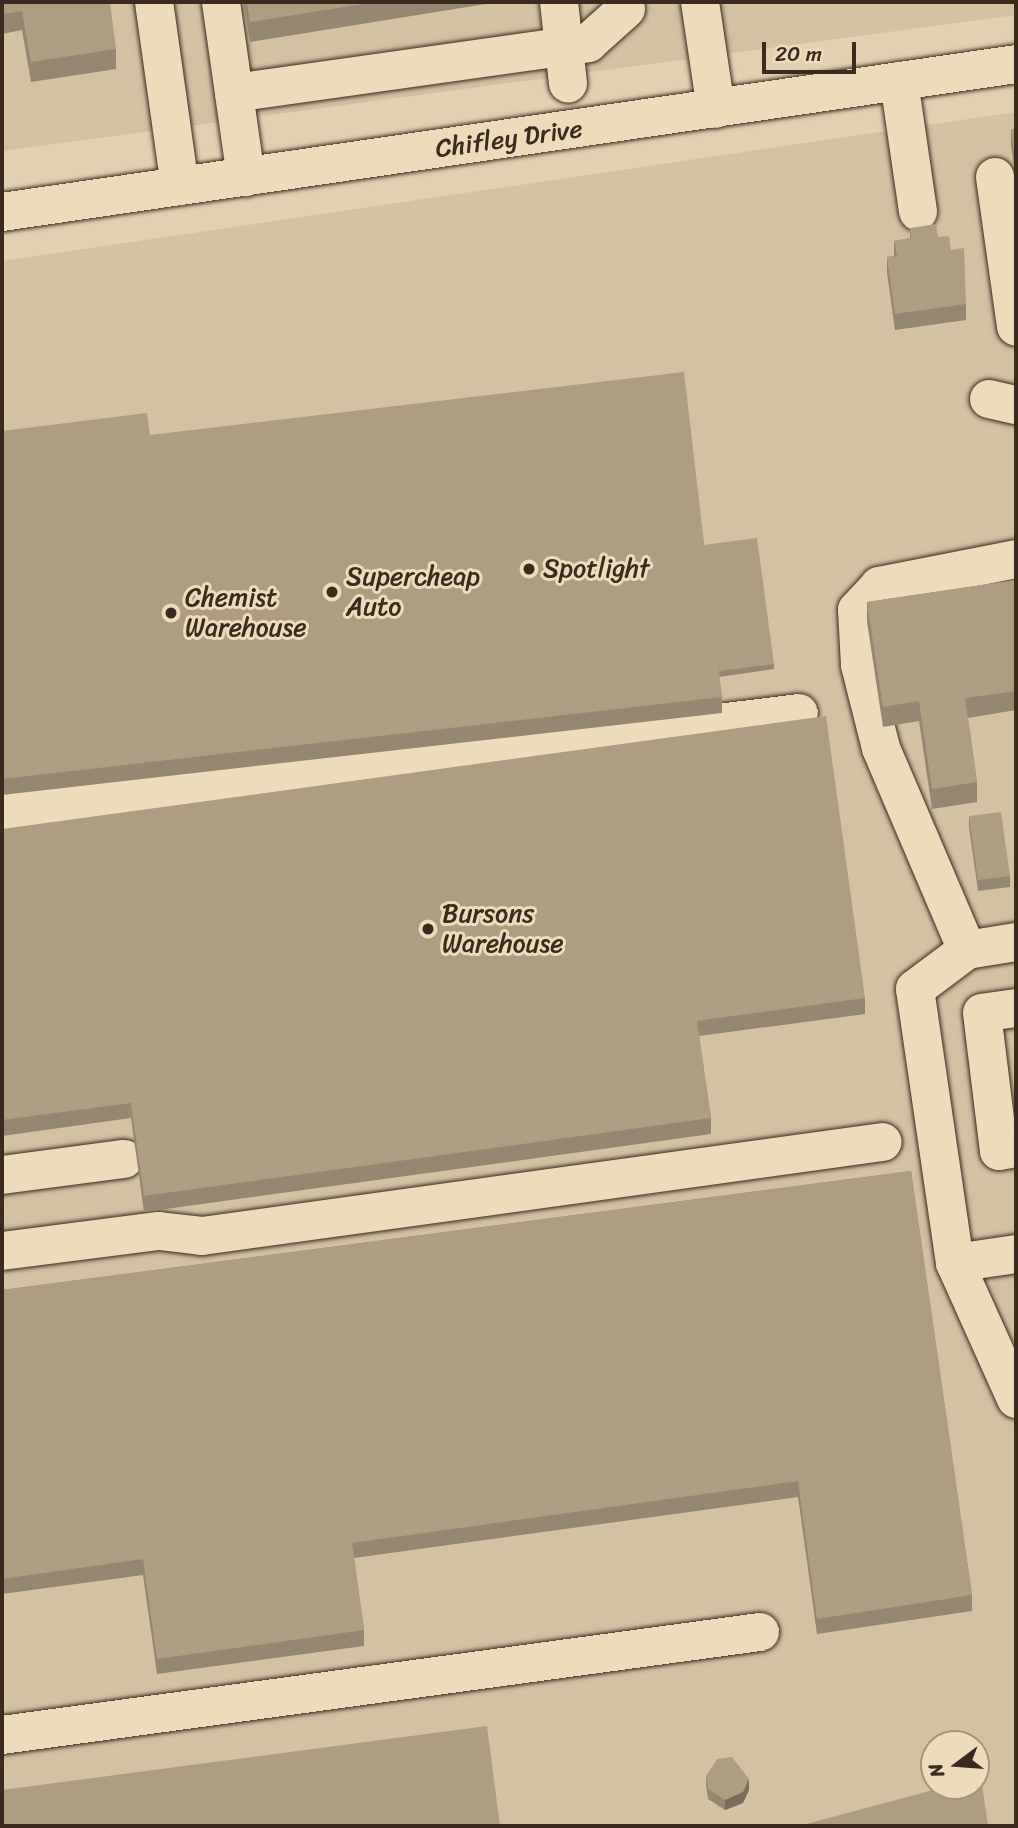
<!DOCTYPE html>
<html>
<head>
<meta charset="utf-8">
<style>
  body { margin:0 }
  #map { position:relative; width:1018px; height:1828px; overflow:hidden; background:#e3d0b0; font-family:Sriracha,sans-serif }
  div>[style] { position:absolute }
  .built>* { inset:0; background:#d3c1a2 }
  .roads { filter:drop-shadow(0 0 2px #3b2a1e) drop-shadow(0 0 2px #3b2a1e) }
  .minor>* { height:38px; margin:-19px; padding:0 19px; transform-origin:19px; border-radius:19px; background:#eedbb9 }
  .major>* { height:38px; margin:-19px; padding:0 19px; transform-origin:19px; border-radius:19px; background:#eedbb9 }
  .wall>* { inset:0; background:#968770 }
  .shaded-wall>* { inset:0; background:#7a6e5b }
  .building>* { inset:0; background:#af9d82 }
  .dots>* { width:19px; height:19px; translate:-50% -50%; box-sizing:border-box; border:4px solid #eedbb9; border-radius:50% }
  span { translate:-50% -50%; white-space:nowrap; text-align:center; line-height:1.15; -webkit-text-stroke:6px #eedbb9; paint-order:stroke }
  .street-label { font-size:26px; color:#3b2a1e }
  .poi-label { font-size:26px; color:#3b2a1e }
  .left { translate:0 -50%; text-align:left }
  .frame { position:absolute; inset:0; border:4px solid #3b2a1e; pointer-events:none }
  .north { position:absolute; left:920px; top:1730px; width:70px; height:70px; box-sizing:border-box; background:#eedbb9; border:2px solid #a6947b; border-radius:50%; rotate:254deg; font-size:19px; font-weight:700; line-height:28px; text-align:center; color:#3b2a1e }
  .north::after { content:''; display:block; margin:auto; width:24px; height:32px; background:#3b2a1e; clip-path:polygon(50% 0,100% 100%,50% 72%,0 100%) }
  .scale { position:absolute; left:762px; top:42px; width:94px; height:32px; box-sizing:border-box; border:4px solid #3b2a1e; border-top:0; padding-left:9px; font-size:21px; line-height:24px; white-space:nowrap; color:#3b2a1e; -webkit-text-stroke:5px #eedbb9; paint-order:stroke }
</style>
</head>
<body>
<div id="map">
  <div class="built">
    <div style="clip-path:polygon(2px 2px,1016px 2px,1016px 15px,2px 151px)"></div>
    <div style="clip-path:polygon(evenodd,1016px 112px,1016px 1826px,2px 1826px,2px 261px,1016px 112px,934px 1744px,976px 1744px,976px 1786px,934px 1786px,934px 1744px)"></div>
  </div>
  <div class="roads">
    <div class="minor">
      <div style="left:154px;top:2px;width:186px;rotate:82deg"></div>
      <div style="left:221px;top:2px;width:177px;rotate:81.9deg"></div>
      <div style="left:559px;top:2px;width:82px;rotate:83.7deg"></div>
      <div style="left:700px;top:2px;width:108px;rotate:81.5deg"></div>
      <div style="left:899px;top:81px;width:132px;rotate:81.7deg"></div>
      <div style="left:234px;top:93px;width:358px;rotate:-8deg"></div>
      <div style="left:588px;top:43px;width:51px;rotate:-41.8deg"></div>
      <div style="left:995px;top:177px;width:151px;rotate:82deg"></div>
      <div style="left:989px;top:399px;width:28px;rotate:13deg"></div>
      <div style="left:2px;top:812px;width:803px;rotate:-7.08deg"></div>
      <div style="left:1016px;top:942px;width:50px;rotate:170.7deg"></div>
      <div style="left:967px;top:950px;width:65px;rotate:143.1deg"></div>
      <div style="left:915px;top:989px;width:277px;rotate:81.7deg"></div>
      <div style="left:955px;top:1263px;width:62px;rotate:-8.4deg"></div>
      <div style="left:967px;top:950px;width:220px;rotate:-113.1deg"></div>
      <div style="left:881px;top:748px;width:86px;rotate:-104.2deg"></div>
      <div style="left:860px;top:665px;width:55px;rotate:-93.1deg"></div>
      <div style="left:857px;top:610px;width:33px;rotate:-47deg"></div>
      <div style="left:879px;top:586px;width:140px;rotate:-11.1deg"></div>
      <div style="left:1016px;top:1008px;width:34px;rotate:172deg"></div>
      <div style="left:982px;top:1013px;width:139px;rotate:83deg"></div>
      <div style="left:999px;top:1151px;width:17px;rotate:-10deg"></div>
      <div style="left:2px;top:1175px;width:123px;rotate:-7.5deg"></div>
      <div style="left:2px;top:1251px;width:158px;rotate:-7.3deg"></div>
      <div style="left:159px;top:1231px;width:43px;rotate:6.6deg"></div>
      <div style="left:202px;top:1236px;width:687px;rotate:-7.86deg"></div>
      <div style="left:955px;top:1263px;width:149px;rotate:65.8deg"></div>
      <div style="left:2px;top:1735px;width:765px;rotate:-7.74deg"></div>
    </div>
    <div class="major">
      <div style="left:2px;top:212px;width:1025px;rotate:-8.3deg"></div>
    </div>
  </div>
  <div class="wall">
    <div style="clip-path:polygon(2px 2px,116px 49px,116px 69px,31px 82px,22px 30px,2px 34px)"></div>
    <div style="clip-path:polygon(243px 2px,498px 2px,250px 42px)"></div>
    <div style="clip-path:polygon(1011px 129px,1016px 129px,1016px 182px,1011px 145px)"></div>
    <div style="clip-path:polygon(910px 228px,938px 237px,951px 250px,966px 304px,966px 320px,895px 330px,887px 273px,887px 257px,894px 256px,894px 241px,910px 238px)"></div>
    <div style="clip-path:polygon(2px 431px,150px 435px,704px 545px,774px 664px,774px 669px,719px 677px,722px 697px,722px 713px,2px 795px)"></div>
    <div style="clip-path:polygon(1016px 580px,1016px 710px,968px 718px,977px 782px,977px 802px,932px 809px,919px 721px,883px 727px,867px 622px,867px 602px)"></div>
    <div style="clip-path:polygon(969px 816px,1010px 876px,1010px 887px,978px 891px,969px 827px)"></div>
    <div style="clip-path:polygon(2px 829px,865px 998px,865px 1014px,699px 1036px,711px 1118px,711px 1134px,144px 1212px,131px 1118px,2px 1136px)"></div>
    <div style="clip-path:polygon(911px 1171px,972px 1595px,972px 1611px,817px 1634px,798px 1497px,354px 1558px,364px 1630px,364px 1646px,157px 1674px,143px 1575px,2px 1594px,2px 1290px)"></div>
    <div style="clip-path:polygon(706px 1776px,749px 1790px,743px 1803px,725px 1810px,708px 1799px,706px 1786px)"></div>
  </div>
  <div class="shaded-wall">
    <div style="clip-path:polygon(749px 1779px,749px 1790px,743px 1803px,725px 1810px,725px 1800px)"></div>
  </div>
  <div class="building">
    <div style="clip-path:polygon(2px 2px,110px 2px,116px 49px,31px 62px,22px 11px,2px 14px)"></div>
    <div style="clip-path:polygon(247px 2px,376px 2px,250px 22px)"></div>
    <div style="clip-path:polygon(1011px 129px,1016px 129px,1016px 167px)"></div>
    <div style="clip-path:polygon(936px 224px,938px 237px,949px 236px,951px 250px,964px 248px,966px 304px,895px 314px,887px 257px,897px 256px,894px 241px,911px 238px,910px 228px)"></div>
    <div style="clip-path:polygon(684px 372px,722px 697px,2px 779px,2px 431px,147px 413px,150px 435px)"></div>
    <div style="clip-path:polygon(757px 538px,774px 664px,719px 671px,704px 545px)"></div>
    <div style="clip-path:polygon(1016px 580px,1016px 691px,965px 698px,977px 782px,932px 789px,919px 701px,883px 707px,867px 602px)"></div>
    <div style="clip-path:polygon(826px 716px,865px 998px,697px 1021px,711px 1118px,144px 1196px,131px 1103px,2px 1120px,2px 829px)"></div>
    <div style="clip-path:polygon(1001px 812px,1010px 876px,978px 880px,969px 816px)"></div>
    <div style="clip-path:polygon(911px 1171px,972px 1595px,817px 1619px,798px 1481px,352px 1543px,364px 1630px,157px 1659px,143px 1559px,2px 1579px,2px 1290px)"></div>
    <div style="clip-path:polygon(487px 1726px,500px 1826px,2px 1826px,2px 1790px)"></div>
    <div style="clip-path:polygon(732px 1757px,749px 1779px,743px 1792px,725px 1800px,708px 1789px,706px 1776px,717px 1759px)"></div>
    <div style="clip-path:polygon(981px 1777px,988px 1826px,799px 1826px,948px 1786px,976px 1786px,976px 1779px)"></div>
  </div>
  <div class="dots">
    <div style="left:529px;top:569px;background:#3b2a1e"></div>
    <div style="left:332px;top:592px;background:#3b2a1e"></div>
    <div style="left:171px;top:613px;background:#3b2a1e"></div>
    <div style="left:428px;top:929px;background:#3b2a1e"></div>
  </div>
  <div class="street-label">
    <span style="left:509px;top:139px;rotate:-8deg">Chifley Drive</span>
  </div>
  <div class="poi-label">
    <span class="left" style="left:543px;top:569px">Spotlight</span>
    <span class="left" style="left:346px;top:592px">Supercheap<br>Auto</span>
    <span class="left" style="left:185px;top:613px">Chemist<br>Warehouse</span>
    <span class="left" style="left:442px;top:929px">Bursons<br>Warehouse</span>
  </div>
  <div class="frame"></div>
  <div class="north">N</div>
  <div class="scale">20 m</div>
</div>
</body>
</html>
